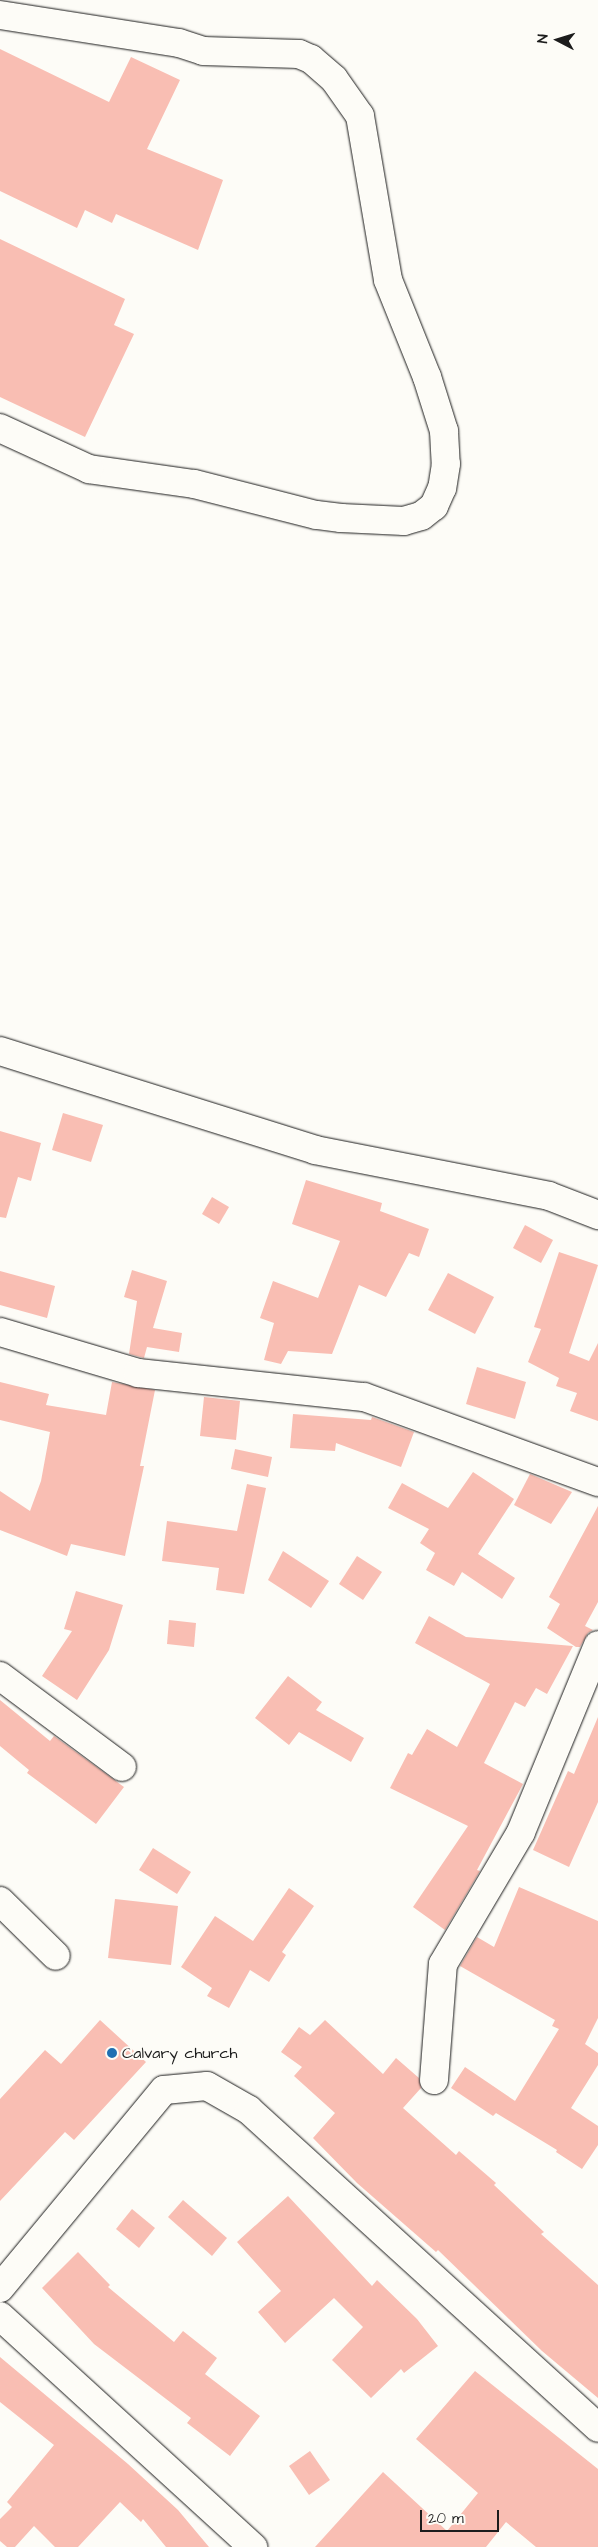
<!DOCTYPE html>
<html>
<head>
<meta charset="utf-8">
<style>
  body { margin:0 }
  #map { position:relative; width:598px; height:2547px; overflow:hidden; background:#fdfcf7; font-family:"Architects Daughter",sans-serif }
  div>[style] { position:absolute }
  .building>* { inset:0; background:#f9beb3 }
  .roads { filter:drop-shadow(0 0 1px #1c1c1c) drop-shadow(0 0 1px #1c1c1c) }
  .minor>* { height:28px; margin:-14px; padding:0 14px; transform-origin:14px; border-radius:14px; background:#fdfcf7 }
  .major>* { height:28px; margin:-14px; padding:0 14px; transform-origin:14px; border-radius:14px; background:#fdfcf7 }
  .dots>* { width:14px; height:14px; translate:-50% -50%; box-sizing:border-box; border:2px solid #fdfcf7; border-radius:50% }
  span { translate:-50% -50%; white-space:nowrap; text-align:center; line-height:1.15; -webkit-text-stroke:4px #fdfcf7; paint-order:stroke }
  .poi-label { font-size:16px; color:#1c1c1c }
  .left { translate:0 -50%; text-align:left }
  .north { position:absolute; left:533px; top:15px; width:50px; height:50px; -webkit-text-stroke:4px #fdfcf7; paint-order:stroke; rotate:275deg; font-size:14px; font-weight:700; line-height:20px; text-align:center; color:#1c1c1c }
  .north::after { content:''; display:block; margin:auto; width:18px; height:22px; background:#1c1c1c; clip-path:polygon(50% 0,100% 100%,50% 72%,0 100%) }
  .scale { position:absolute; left:420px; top:2510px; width:79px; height:22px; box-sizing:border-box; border:2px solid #1c1c1c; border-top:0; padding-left:6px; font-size:15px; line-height:18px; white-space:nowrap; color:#1c1c1c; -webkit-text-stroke:4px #fdfcf7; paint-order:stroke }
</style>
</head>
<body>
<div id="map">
  <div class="building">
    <div style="clip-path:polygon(0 49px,109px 102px,131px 57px,180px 80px,147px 149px,223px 180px,198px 250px,116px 214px,112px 223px,85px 210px,77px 228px,0 191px)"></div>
    <div style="clip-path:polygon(0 239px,125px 299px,114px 325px,134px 334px,85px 437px,0 397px)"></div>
    <div style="clip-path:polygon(63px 1113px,103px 1125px,91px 1162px,52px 1150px)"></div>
    <div style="clip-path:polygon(0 1131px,41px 1143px,31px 1181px,18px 1177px,6px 1218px,0 1217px)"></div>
    <div style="clip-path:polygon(306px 1180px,382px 1203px,380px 1211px,429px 1229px,419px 1257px,409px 1253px,386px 1297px,359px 1285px,332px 1354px,288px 1351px,281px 1364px,264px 1360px,274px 1323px,260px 1318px,273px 1281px,318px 1298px,340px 1241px,292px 1224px)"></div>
    <div style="clip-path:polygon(212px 1197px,229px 1207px,219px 1224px,202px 1214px)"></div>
    <div style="clip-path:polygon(525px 1225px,553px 1240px,541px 1263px,513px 1248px)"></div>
    <div style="clip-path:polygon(559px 1252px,598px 1265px,569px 1353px,589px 1361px,598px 1343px,598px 1421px,570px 1411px,577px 1393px,556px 1386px,559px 1378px,528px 1362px,541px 1329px,534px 1327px)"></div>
    <div style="clip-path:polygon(132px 1270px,167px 1281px,153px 1328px,182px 1333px,179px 1352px,147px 1347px,144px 1358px,129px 1354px,137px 1301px,124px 1297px)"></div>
    <div style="clip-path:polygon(0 1271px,55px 1286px,47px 1318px,0 1305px)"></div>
    <div style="clip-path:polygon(448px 1273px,494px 1297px,475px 1334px,428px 1310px)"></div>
    <div style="clip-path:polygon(477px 1367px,526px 1382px,515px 1419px,466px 1404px)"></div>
    <div style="clip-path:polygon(0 1382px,49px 1394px,46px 1405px,106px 1415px,112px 1382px,155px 1390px,140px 1466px,144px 1466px,125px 1556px,71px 1544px,67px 1556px,0 1530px,0 1491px,30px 1511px,41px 1481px,50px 1432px,0 1420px)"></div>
    <div style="clip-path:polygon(204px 1397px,240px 1401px,236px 1440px,200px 1436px)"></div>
    <div style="clip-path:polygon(293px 1414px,371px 1420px,372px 1417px,414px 1432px,401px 1467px,336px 1443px,335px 1451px,290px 1448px)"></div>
    <div style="clip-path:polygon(235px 1449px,272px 1457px,268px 1477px,231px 1469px)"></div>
    <div style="clip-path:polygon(473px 1472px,514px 1499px,478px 1554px,515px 1578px,502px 1599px,462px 1572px,454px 1586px,426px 1570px,435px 1553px,420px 1543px,429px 1529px,388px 1508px,402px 1483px,448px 1508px)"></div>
    <div style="clip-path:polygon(530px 1474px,572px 1492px,551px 1524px,514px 1505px)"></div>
    <div style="clip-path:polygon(247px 1484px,266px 1488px,244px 1594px,216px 1590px,219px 1568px,162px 1561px,167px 1521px,237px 1531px)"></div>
    <div style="clip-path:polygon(598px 1506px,598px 1602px,585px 1626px,593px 1630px,588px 1633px,580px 1647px,576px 1647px,547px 1628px,560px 1604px,549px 1597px)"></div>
    <div style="clip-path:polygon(283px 1551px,329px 1581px,311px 1608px,268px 1580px)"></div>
    <div style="clip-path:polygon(357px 1556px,382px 1572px,363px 1600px,339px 1584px)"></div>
    <div style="clip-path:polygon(76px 1591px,123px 1605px,109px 1650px,77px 1700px,42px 1676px,72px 1631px,64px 1629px)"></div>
    <div style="clip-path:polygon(429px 1616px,466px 1637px,573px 1646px,547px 1694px,536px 1688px,525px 1707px,515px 1702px,484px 1763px,523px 1784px,477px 1870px,480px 1871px,445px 1930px,413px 1907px,468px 1826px,390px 1788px,408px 1753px,412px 1755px,427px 1729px,457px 1747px,490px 1684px,415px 1643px)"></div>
    <div style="clip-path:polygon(169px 1620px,196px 1623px,194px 1647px,167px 1644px)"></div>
    <div style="clip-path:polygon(288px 1676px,322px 1702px,316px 1710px,364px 1738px,351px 1762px,299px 1732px,289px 1745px,255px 1718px)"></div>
    <div style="clip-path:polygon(0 1700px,50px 1741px,54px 1736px,124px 1787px,96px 1824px,27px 1773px,29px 1770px,0 1746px)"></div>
    <div style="clip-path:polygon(598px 1717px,598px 1802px,569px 1867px,533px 1850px,568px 1771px,574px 1774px)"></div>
    <div style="clip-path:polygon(153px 1848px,191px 1872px,177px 1894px,139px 1870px)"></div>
    <div style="clip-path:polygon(519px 1887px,598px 1921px,598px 2018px,585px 2044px,598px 2053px,598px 2065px,571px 2108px,598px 2126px,598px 2145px,582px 2169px,556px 2152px,557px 2150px,496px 2113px,493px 2116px,451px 2088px,465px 2067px,515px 2101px,559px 2029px,552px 2026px,555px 2020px,460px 1966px,477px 1937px,494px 1947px)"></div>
    <div style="clip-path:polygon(289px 1888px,314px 1906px,282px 1952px,286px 1955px,269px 1982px,250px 1970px,229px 2008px,207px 1996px,212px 1988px,181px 1967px,215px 1916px,253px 1941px)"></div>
    <div style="clip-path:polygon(115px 1899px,178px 1906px,171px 1965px,108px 1958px)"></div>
    <div style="clip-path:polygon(100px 2020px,146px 2062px,74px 2140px,65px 2132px,0 2201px,0 2099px,45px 2050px,61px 2064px)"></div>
    <div style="clip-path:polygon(325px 2020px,383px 2074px,396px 2058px,419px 2078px,421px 2088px,403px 2108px,456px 2155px,459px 2151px,496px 2183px,494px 2185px,544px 2232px,541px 2234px,598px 2285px,598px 2398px,542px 2351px,438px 2250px,436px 2252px,357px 2183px,313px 2138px,335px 2113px,294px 2076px,302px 2067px,281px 2052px,299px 2027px,310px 2035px)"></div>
    <div style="clip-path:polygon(288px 2196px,372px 2286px,377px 2280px,417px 2319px,438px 2346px,404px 2373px,401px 2369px,371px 2398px,332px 2360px,363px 2327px,334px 2298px,285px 2343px,258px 2312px,281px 2291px,237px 2242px)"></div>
    <div style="clip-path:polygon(183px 2200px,227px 2238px,212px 2256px,168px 2217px)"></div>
    <div style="clip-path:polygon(132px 2209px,155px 2228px,139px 2248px,116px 2229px)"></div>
    <div style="clip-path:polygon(78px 2252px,110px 2285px,108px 2287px,174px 2342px,183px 2331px,217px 2358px,205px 2374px,260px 2416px,230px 2456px,187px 2423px,191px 2418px,94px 2344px,42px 2288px)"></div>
    <div style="clip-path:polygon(0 2357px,128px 2464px,178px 2510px,209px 2547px,166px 2547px,143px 2519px,141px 2522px,120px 2502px,78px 2547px,55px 2547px,34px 2526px,15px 2547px,7px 2547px,0 2541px,0 2519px,12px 2507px,7px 2502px,54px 2445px,0 2402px)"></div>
    <div style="clip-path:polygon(475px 2371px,598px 2469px,598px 2547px,536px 2547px,506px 2522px,486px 2547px,315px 2547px,383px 2472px,447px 2531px,478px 2493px,416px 2439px)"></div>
    <div style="clip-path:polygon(310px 2451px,330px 2480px,309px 2495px,289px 2466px)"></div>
  </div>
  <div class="roads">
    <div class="minor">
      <div style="left:0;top:15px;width:181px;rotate:8.9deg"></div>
      <div style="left:179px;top:43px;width:25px;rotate:18deg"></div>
      <div style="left:203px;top:51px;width:96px;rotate:1.8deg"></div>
      <div style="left:299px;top:54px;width:13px;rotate:23deg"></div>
      <div style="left:311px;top:59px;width:30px;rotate:41deg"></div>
      <div style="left:334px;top:79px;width:45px;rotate:54.9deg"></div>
      <div style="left:360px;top:116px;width:166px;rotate:80.3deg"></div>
      <div style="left:388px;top:280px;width:105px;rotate:68.1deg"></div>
      <div style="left:427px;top:377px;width:57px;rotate:72.5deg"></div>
      <div style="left:444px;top:431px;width:33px;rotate:87deg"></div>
      <div style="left:446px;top:464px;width:24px;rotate:99deg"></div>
      <div style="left:442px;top:488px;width:20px;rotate:114deg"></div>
      <div style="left:434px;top:506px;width:16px;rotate:142deg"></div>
      <div style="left:421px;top:516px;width:18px;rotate:164deg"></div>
      <div style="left:404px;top:521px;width:63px;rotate:-177.3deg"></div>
      <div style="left:341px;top:518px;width:25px;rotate:-173deg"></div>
      <div style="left:316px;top:515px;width:126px;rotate:-165.7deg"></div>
      <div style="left:194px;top:484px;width:106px;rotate:-171.9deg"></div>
      <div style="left:89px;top:469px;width:98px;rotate:-155.3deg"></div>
      <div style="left:0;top:1051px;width:330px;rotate:17.4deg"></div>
      <div style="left:315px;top:1150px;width:238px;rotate:11.1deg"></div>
      <div style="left:549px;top:1196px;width:53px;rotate:21.2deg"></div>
      <div style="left:0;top:1332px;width:144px;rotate:16.5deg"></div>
      <div style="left:138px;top:1373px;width:227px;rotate:6.1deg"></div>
      <div style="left:364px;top:1397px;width:249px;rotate:20deg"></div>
      <div style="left:0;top:1676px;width:152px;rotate:36.7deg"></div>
      <div style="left:0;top:1901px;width:78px;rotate:44.5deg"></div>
      <div style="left:434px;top:2080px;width:116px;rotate:-85.6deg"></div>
      <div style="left:443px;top:1964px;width:153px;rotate:-59.4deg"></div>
      <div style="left:521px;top:1832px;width:202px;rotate:-67.6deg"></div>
      <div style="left:0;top:2288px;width:257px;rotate:-50.4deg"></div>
      <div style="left:164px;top:2090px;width:43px;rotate:-5.3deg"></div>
      <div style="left:207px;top:2086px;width:48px;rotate:29.7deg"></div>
      <div style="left:249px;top:2110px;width:472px;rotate:42.3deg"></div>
    </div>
    <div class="major">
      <div style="left:0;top:2316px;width:343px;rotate:42.4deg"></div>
    </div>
  </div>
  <div class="dots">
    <div style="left:112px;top:2053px;background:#1f6fb2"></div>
  </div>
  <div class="poi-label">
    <span class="left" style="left:122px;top:2053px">Calvary church</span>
  </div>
  <div class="north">N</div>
  <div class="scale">20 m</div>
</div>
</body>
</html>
